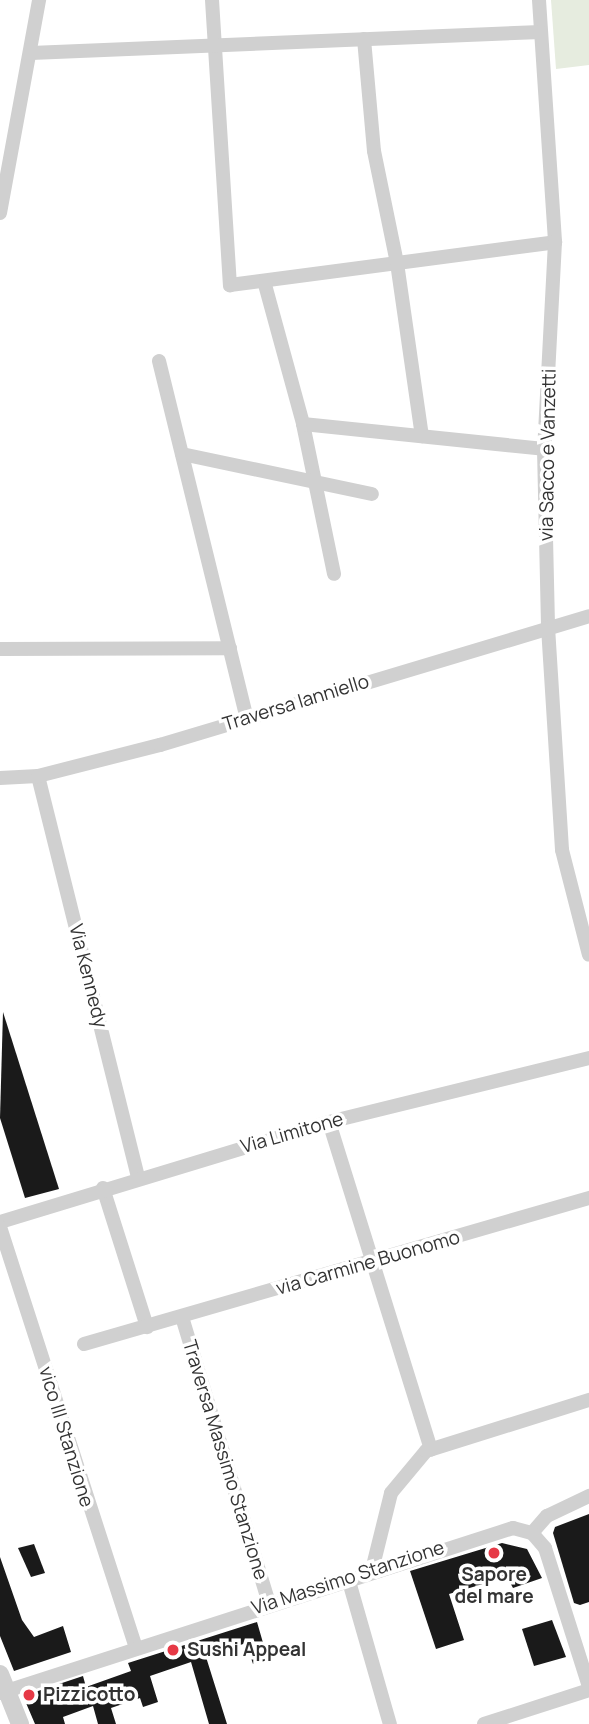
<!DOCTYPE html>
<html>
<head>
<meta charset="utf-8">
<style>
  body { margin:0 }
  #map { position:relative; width:589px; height:1724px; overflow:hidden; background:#fff; font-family:Manrope,sans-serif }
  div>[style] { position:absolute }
  .green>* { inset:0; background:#e6ecdf }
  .building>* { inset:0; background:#1a1a1a }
  .minor>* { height:14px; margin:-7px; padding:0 7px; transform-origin:7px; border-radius:7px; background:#d0d0d0 }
  .tertiary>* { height:18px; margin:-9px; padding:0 9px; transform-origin:9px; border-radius:9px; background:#d0d0d0 }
  .dots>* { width:19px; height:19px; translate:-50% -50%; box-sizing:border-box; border:4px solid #fff; border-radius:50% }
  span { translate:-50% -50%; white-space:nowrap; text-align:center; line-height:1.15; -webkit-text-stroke:7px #fff; paint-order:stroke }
  .street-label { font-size:19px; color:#333 }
  .poi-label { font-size:19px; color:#333; font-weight:700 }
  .left { translate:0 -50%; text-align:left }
</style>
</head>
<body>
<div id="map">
  <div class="green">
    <div style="clip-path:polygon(551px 0,589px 0,589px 65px,556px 69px)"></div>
  </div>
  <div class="building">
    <div style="clip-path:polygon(3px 1012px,59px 1189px,25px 1198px,0 1118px)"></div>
    <div style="clip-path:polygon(589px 1514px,589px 1602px,580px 1605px,574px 1603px,553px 1533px,555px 1527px)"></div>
    <div style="clip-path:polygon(502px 1543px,527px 1549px,542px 1578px,513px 1588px,507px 1577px,449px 1594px,464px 1640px,436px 1649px,410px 1571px)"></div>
    <div style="clip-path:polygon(34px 1544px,45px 1573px,31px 1577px,18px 1548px)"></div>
    <div style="clip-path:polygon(0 1557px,22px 1620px,34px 1637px,63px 1626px,71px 1652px,14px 1671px,0 1636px)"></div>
    <div style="clip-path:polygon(552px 1620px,566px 1657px,534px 1666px,522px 1629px)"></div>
    <div style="clip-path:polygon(257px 1622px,268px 1660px,253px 1664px,246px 1643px,206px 1657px,227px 1724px,209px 1724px,191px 1662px,150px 1676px,158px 1702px,143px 1707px,140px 1698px,111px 1708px,116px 1724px,98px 1724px,93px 1706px,63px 1717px,65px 1724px,35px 1724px,23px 1696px,83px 1676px,86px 1687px,131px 1671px,128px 1663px)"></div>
  </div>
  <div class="minor">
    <div style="left:212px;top:0;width:286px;rotate:86.4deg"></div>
    <div style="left:230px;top:285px;width:328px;rotate:-7.5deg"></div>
    <div style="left:539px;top:0;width:243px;rotate:86.2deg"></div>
    <div style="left:555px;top:242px;width:207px;rotate:93deg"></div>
    <div style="left:544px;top:449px;width:178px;rotate:88.7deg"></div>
    <div style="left:548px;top:627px;width:223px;rotate:86.4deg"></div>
    <div style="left:562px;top:850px;width:108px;rotate:75.6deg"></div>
    <div style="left:364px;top:39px;width:112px;rotate:84.9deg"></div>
    <div style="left:374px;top:151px;width:114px;rotate:78.4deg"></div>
    <div style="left:397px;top:263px;width:175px;rotate:81.8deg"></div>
    <div style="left:31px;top:53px;width:510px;rotate:-2.36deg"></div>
    <div style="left:0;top:213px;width:217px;rotate:-79.6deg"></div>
    <div style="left:264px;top:281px;width:148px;rotate:74.7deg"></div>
    <div style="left:303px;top:424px;width:153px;rotate:78.3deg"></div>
    <div style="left:159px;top:361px;width:368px;rotate:76.2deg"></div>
    <div style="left:303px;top:424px;width:242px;rotate:5.9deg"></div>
    <div style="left:182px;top:454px;width:194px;rotate:11.9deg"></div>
    <div style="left:0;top:649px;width:230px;rotate:-0.2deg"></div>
    <div style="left:38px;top:776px;width:412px;rotate:76deg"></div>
    <div style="left:0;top:778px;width:38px;rotate:-3deg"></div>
    <div style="left:38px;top:776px;width:126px;rotate:-14.3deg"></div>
    <div style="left:160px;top:745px;width:448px;rotate:-16.7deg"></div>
    <div style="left:329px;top:1122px;width:343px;rotate:72.7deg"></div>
    <div style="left:103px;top:1188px;width:146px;rotate:72.4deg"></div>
    <div style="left:0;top:1222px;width:344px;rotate:-16.9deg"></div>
    <div style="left:329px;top:1122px;width:268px;rotate:-13.8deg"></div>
    <div style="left:0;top:1227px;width:440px;rotate:72.1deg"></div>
    <div style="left:182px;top:1317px;width:299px;rotate:73.1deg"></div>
    <div style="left:84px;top:1344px;width:526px;rotate:-16.13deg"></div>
    <div style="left:532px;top:1533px;width:23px;rotate:-49deg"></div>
    <div style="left:547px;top:1516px;width:47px;rotate:-25.5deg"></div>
    <div style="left:372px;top:1570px;width:79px;rotate:-76.1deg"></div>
    <div style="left:391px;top:1493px;width:55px;rotate:-50.2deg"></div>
    <div style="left:426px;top:1451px;width:171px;rotate:-17.4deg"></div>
    <div style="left:348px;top:1578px;width:152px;rotate:74deg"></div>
    <div style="left:0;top:1693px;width:539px;rotate:-17.83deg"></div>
    <div style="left:513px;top:1528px;width:20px;rotate:15deg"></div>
    <div style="left:532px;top:1533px;width:20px;rotate:49deg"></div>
    <div style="left:545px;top:1548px;width:146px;rotate:72.4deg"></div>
    <div style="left:484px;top:1724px;width:110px;rotate:-17.9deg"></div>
  </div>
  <div class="tertiary">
    <div style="left:0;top:1674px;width:54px;rotate:68.2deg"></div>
  </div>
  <div class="dots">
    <div style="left:494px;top:1553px;background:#e63946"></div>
    <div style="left:173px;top:1650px;background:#e63946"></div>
    <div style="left:29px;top:1695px;background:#e63946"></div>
  </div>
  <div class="street-label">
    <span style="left:548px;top:455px;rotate:-89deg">via Sacco e Vanzetti</span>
    <span style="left:296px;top:703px;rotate:-17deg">Traversa Ianniello</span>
    <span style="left:88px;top:976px;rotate:76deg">Via Kennedy</span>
    <span style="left:292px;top:1133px;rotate:-16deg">Via Limitone</span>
    <span style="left:368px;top:1263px;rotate:-16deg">via Carmine Buonomo</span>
    <span style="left:66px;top:1437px;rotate:73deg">vico III Stanzione</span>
    <span style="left:225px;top:1460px;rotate:73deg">Traversa Massimo Stanzione</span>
    <span style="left:348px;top:1578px;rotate:-18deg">Via Massimo Stanzione</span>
  </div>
  <div class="poi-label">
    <span style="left:494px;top:1586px">Sapore<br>del mare</span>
    <span class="left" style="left:187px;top:1650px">Sushi Appeal</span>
    <span class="left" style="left:43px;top:1695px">Pizzicotto</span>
  </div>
</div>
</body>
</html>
